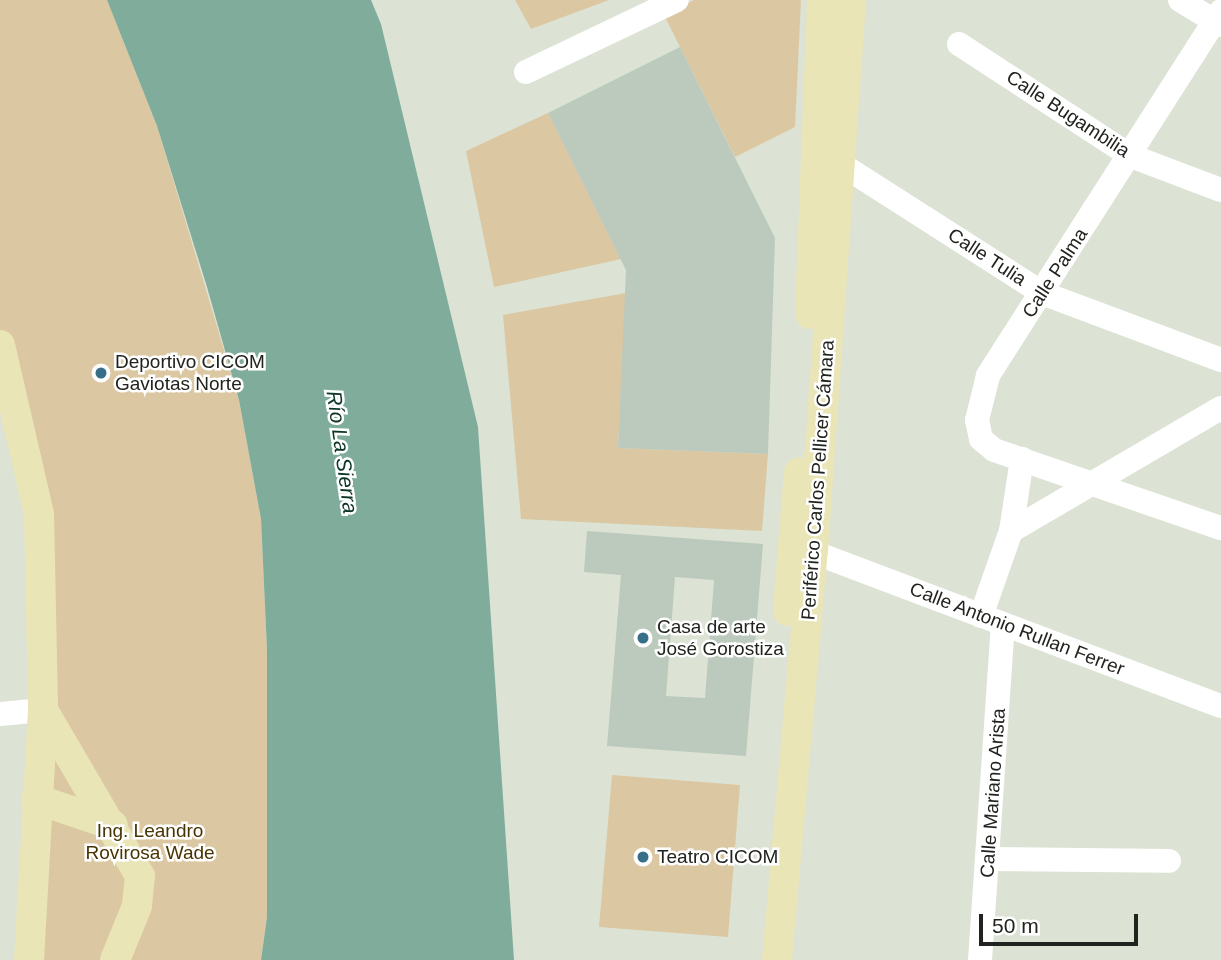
<!DOCTYPE html>
<html>
<head>
<meta charset="utf-8">
<style>
  body { margin:0 }
  #map { position:relative; width:1221px; height:960px; overflow:hidden; background:#dce3d4; font-family:Arial,sans-serif }
  div>[style] { position:absolute }
  .green>* { inset:0; background:#dbc8a3 }
  .water>* { inset:0; background:#80ad9b }
  .building>* { inset:0; background:#bcc9bd }
  .minor>* { height:24px; margin:-12px; padding:0 12px; transform-origin:12px; border-radius:12px; background:#fff }
  .major>* { height:30px; margin:-15px; padding:0 15px; transform-origin:15px; border-radius:15px; background:#e9e5b6 }
  .dots>* { width:19px; height:19px; translate:-50% -50%; box-sizing:border-box; border:4px solid #fff; border-radius:50% }
  span { translate:-50% -50%; white-space:nowrap; text-align:center; line-height:1.15; -webkit-text-stroke:5px #fff; paint-order:stroke }
  .street-label { font-size:19px; color:#21241e }
  .poi-label { font-size:19px; color:#21241e }
  .left { translate:0 -50%; text-align:left }
  .park-label { font-size:19px; color:#483402 }
  .water-label { font-size:21px; color:#0c3528; font-style:italic }
  .scale { position:absolute; left:979px; top:914px; width:159px; height:32px; box-sizing:border-box; border:4px solid #21241e; border-top:0; padding-left:9px; font-size:21px; line-height:24px; white-space:nowrap; color:#21241e; -webkit-text-stroke:5px #fff; paint-order:stroke }
</style>
</head>
<body>
<div id="map">
  <div class="green">
    <div style="clip-path:polygon(0 0,107px 0,157px 126px,239px 400px,261px 519px,267px 650px,267px 917px,261px 960px,29px 960px,39px 514px,0 361px)"></div>
    <div style="clip-path:polygon(515px 0,609px 0,531px 29px)"></div>
    <div style="clip-path:polygon(694px 0,801px 0,795px 127px,735px 157px,664px 15px)"></div>
    <div style="clip-path:polygon(548px 113px,621px 259px,494px 287px,466px 151px)"></div>
    <div style="clip-path:polygon(626px 293px,618px 448px,768px 454px,762px 531px,521px 519px,503px 315px)"></div>
    <div style="clip-path:polygon(612px 775px,740px 785px,728px 937px,599px 927px)"></div>
  </div>
  <div class="water">
    <div style="clip-path:polygon(107px 0,371px 0,381px 24px,478px 427px,514px 960px,261px 960px,267px 917px,267px 650px,261px 519px,239px 400px,207px 287px,157px 126px)"></div>
  </div>
  <div class="building">
    <div style="clip-path:polygon(680px 47px,775px 238px,768px 454px,618px 448px,626px 270px,548px 113px)"></div>
    <div style="clip-path:polygon(evenodd,587px 531px,763px 544px,746px 756px,607px 746px,621px 575px,584px 572px,587px 531px,675px 577px,714px 580px,705px 698px,666px 696px,675px 577px)"></div>
  </div>
  <div class="minor">
    <div style="left:1180px;top:0;width:48px;rotate:31.4deg"></div>
    <div style="left:1221px;top:11px;width:433px;rotate:122.6deg"></div>
    <div style="left:988px;top:376px;width:45px;rotate:104deg"></div>
    <div style="left:977px;top:420px;width:19px;rotate:78deg"></div>
    <div style="left:981px;top:439px;width:17px;rotate:40deg"></div>
    <div style="left:994px;top:450px;width:240px;rotate:19deg"></div>
    <div style="left:959px;top:44px;width:205px;rotate:33.1deg"></div>
    <div style="left:1131px;top:156px;width:96px;rotate:20.7deg"></div>
    <div style="left:526px;top:72px;width:167px;rotate:-25.5deg"></div>
    <div style="left:825px;top:154px;width:258px;rotate:32.6deg"></div>
    <div style="left:1042px;top:293px;width:191px;rotate:20.5deg"></div>
    <div style="left:1011px;top:531px;width:73px;rotate:-81.3deg"></div>
    <div style="left:797px;top:546px;width:453px;rotate:20.7deg"></div>
    <div style="left:981px;top:616px;width:90px;rotate:-70.6deg"></div>
    <div style="left:1011px;top:531px;width:243px;rotate:-30.4deg"></div>
    <div style="left:0;top:714px;width:43px;rotate:-5.3deg"></div>
    <div style="left:990px;top:859px;width:179px;rotate:0.6deg"></div>
    <div style="left:980px;top:960px;width:335px;rotate:-86.1deg"></div>
  </div>
  <div class="major">
    <div style="left:810px;top:314px;width:314px;rotate:-87.8deg"></div>
    <div style="left:0;top:345px;width:173px;rotate:77deg"></div>
    <div style="left:39px;top:514px;width:196px;rotate:88.8deg"></div>
    <div style="left:43px;top:710px;width:250px;rotate:93.2deg"></div>
    <div style="left:788px;top:611px;width:139px;rotate:-85.5deg"></div>
    <div style="left:43px;top:710px;width:192px;rotate:59.7deg"></div>
    <div style="left:140px;top:876px;width:30px;rotate:96deg"></div>
    <div style="left:137px;top:906px;width:58px;rotate:112.2deg"></div>
    <div style="left:36px;top:799px;width:81px;rotate:18.7deg"></div>
    <div style="left:777px;top:960px;width:411px;rotate:-85deg"></div>
    <div style="left:813px;top:551px;width:552px;rotate:-86.05deg"></div>
  </div>
  <div class="dots">
    <div style="left:101px;top:373px;background:#376e88"></div>
    <div style="left:643px;top:638px;background:#376e88"></div>
    <div style="left:643px;top:857px;background:#376e88"></div>
  </div>
  <div class="street-label">
    <span style="left:1068px;top:114px;rotate:33deg">Calle Bugambilia</span>
    <span style="left:987px;top:257px;rotate:33deg">Calle Tulia</span>
    <span style="left:1055px;top:273px;rotate:-57deg">Calle Palma</span>
    <span style="left:818px;top:480px;rotate:-86deg">Periférico Carlos Pellicer Cámara</span>
    <span style="left:1017px;top:629px;rotate:21deg">Calle Antonio Rullan Ferrer</span>
    <span style="left:993px;top:793px;rotate:-86deg">Calle Mariano Arista</span>
  </div>
  <div class="poi-label">
    <span class="left" style="left:115px;top:373px">Deportivo CICOM<br>Gaviotas Norte</span>
    <span class="left" style="left:657px;top:638px">Casa de arte<br>José Gorostiza</span>
    <span class="left" style="left:657px;top:857px">Teatro CICOM</span>
  </div>
  <div class="park-label">
    <span style="left:150px;top:842px">Ing. Leandro<br>Rovirosa Wade</span>
  </div>
  <div class="water-label">
    <span style="left:342px;top:452px;rotate:82deg">Río La Sierra</span>
  </div>
  <div class="scale">50 m</div>
</div>
</body>
</html>
